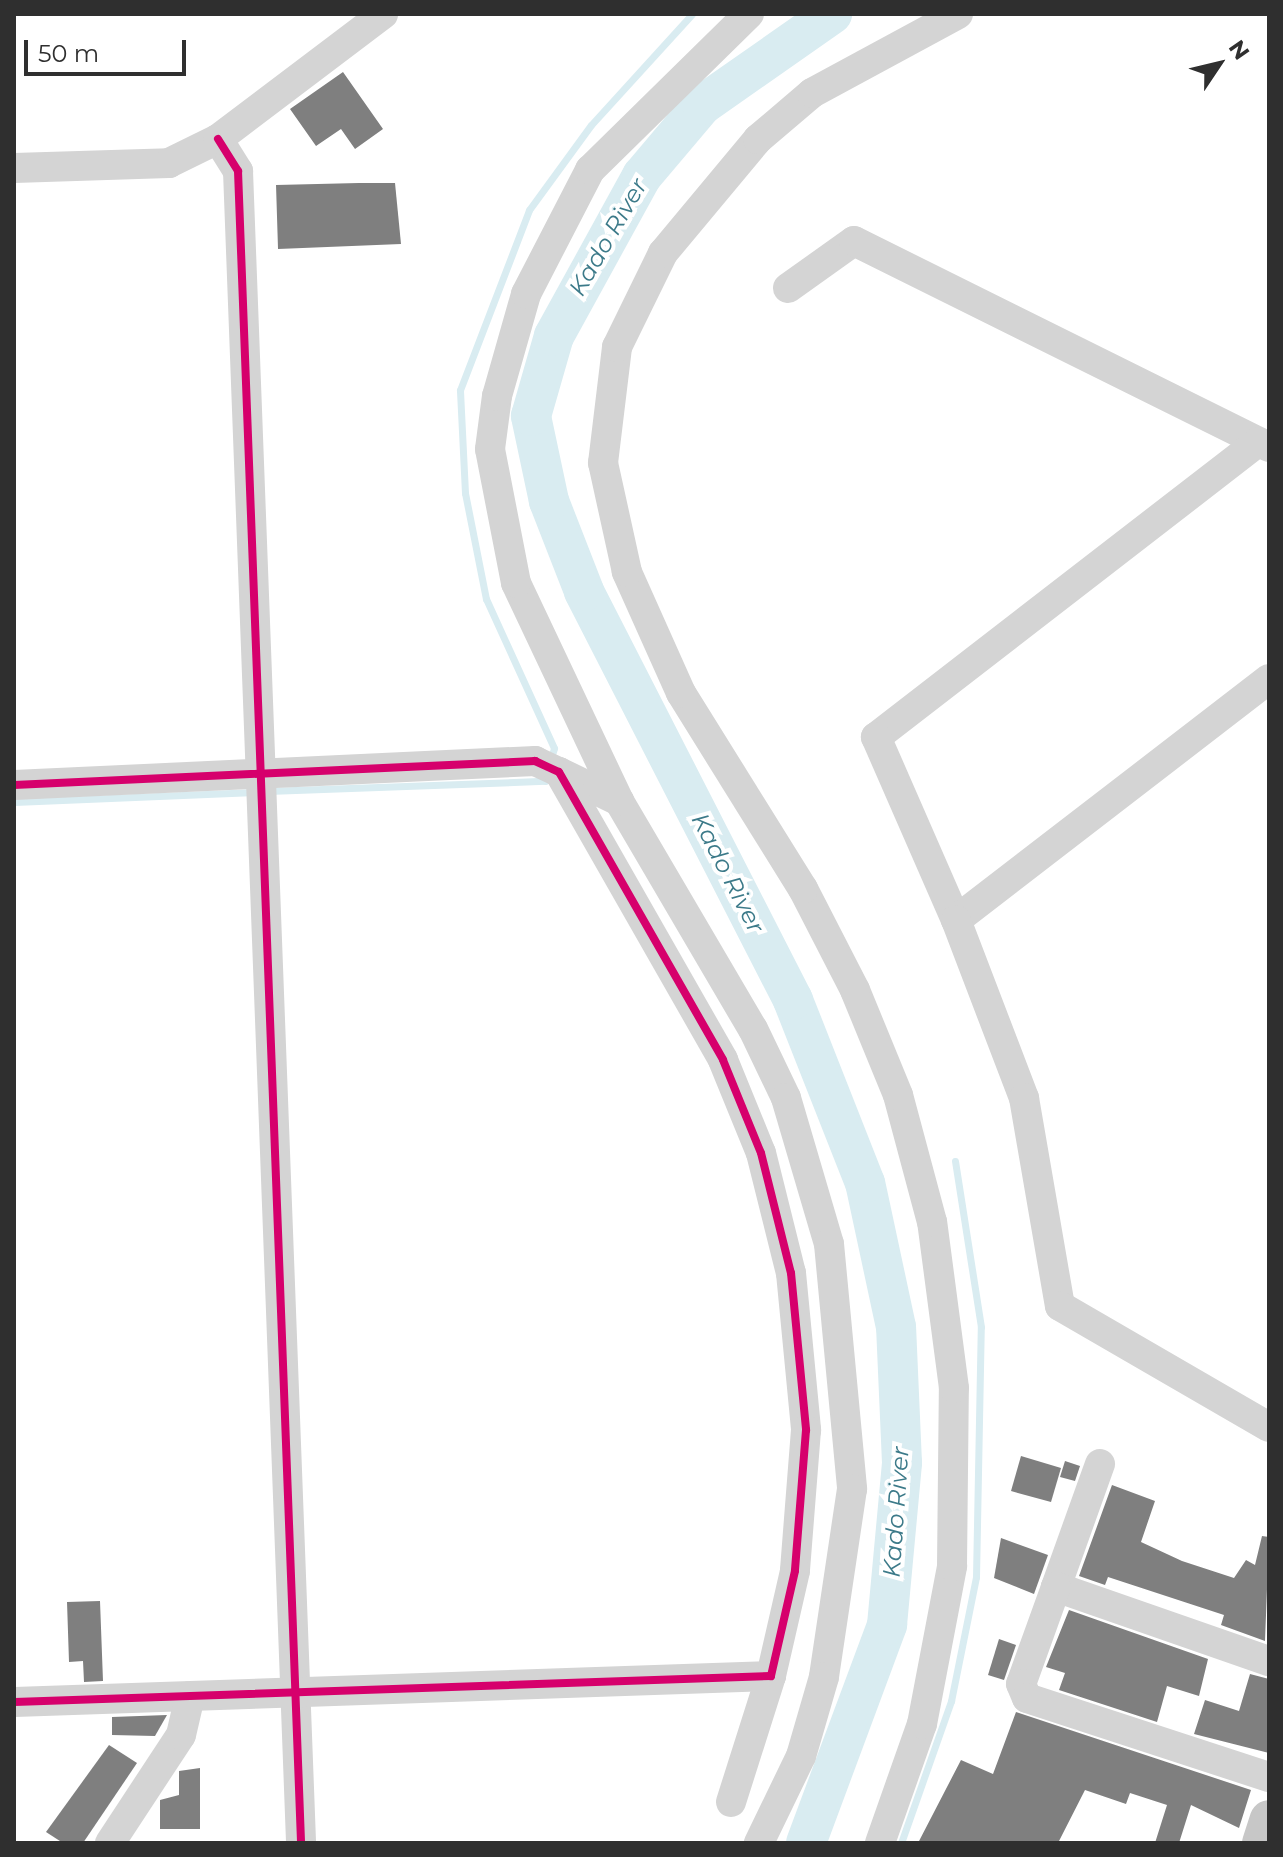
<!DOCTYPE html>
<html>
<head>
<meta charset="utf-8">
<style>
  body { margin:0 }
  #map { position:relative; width:1283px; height:1857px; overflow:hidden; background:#fff; font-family:Montserrat,sans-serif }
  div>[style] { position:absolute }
  .stream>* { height:7px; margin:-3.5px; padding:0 3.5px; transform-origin:3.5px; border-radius:3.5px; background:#d9ecf1 }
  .river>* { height:40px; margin:-20px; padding:0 20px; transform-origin:20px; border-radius:20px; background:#d9ecf1 }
  .building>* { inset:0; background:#7f7f7f }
  .minor>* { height:30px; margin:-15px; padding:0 15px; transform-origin:15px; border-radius:15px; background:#d4d4d4 }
  .major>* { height:38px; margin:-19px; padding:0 19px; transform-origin:19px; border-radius:19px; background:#c7c7c7 }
  .cycleway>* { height:8px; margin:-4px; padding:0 4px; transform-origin:4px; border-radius:4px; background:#d6006c }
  span { translate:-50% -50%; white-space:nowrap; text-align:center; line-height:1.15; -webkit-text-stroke:8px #fff; paint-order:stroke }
  .water-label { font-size:24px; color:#3c7a89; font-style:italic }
  .frame { position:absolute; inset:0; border:16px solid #2f2f2f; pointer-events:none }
  .north { position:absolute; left:1179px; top:24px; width:80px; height:80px; -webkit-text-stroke:6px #fff; paint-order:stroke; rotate:55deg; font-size:22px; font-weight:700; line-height:32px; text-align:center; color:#2f2f2f }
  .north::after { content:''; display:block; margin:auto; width:28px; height:36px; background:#2f2f2f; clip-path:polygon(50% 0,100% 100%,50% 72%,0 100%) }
  .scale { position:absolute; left:24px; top:40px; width:162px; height:36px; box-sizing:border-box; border:4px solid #2f2f2f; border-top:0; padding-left:10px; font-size:24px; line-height:28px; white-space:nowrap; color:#2f2f2f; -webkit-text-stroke:6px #fff; paint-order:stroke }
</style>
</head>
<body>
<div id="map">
  <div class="stream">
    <div style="left:551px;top:758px;width:10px;rotate:-73deg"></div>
    <div style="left:554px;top:748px;width:164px;rotate:-114.5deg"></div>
    <div style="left:486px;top:599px;width:108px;rotate:-101.2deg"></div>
    <div style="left:465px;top:493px;width:103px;rotate:-92.8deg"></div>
    <div style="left:460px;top:390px;width:193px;rotate:-69deg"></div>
    <div style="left:529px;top:210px;width:105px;rotate:-53.9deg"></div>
    <div style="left:591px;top:125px;width:150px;rotate:-47.7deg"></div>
    <div style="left:268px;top:791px;width:277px;rotate:-2.1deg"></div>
    <div style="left:545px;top:781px;width:7px;rotate:-74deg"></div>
    <div style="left:14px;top:802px;width:242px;rotate:-2.4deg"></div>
    <div style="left:901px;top:1843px;width:151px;rotate:-70.6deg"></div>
    <div style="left:951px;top:1701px;width:126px;rotate:-78.6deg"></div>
    <div style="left:976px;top:1577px;width:250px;rotate:-88.9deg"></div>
    <div style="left:981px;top:1327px;width:168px;rotate:-98.9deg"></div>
  </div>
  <div class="river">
    <div style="left:806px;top:1843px;width:233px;rotate:-69.6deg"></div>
    <div style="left:887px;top:1625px;width:163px;rotate:-84.7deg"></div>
    <div style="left:902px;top:1463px;width:136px;rotate:-92.5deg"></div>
    <div style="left:896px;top:1327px;width:147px;rotate:-102.1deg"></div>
    <div style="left:865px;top:1183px;width:197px;rotate:-111.5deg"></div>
    <div style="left:793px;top:1000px;width:459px;rotate:-117.1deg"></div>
    <div style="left:584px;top:591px;width:97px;rotate:-111.3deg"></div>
    <div style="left:549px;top:501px;width:87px;rotate:-102deg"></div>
    <div style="left:531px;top:416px;width:83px;rotate:-74deg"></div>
    <div style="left:554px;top:336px;width:183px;rotate:-61.2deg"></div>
    <div style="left:642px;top:176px;width:93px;rotate:-49.8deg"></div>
    <div style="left:702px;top:105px;width:159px;rotate:-35deg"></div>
  </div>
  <div class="building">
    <div style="clip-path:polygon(343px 72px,383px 129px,355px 149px,341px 129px,316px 146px,290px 109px)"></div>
    <div style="clip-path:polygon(359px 183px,395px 183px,401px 244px,278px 249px,276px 185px)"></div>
    <div style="clip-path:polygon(1021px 1456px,1061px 1468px,1051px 1502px,1011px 1491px)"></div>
    <div style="clip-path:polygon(1065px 1461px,1080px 1466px,1075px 1481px,1060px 1477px)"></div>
    <div style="clip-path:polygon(1112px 1485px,1155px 1501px,1141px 1542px,1182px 1561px,1234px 1578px,1246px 1560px,1255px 1565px,1262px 1536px,1269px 1537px,1265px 1641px,1221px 1625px,1224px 1615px,1108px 1577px,1105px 1585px,1079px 1576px)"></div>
    <div style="clip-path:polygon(1001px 1538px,1048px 1555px,1034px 1594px,994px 1578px)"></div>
    <div style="clip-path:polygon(100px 1601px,103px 1681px,84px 1682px,83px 1661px,69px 1662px,67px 1602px)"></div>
    <div style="clip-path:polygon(1069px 1610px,1208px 1659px,1199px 1696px,1167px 1686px,1157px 1722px,1059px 1690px,1065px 1673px,1046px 1667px)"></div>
    <div style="clip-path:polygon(999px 1639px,1016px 1645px,1004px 1680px,988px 1675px)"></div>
    <div style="clip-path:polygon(1250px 1674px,1269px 1679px,1269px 1753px,1194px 1734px,1205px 1700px,1239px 1711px)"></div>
    <div style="clip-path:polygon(1016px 1712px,1251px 1790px,1239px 1828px,1191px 1805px,1179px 1843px,1155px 1843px,1167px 1805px,1130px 1793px,1126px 1804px,1085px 1790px,1058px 1843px,918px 1843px,961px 1760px,993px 1774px)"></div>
    <div style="clip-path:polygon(167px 1715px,155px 1736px,112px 1735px,112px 1717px)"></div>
    <div style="clip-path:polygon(109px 1745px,137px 1763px,83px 1843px,63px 1843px,46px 1832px)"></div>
    <div style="clip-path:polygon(200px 1768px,200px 1829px,160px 1829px,160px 1800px,179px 1795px,179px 1771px)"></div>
  </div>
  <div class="minor">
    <div style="left:218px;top:139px;width:38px;rotate:58deg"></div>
    <div style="left:238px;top:171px;width:1673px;rotate:87.84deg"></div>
    <div style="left:14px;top:168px;width:155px;rotate:-1.8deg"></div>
    <div style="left:169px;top:163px;width:55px;rotate:-26.1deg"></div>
    <div style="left:218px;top:139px;width:207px;rotate:-37.1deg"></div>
    <div style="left:788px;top:288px;width:81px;rotate:-35.5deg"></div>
    <div style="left:854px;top:241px;width:463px;rotate:26.4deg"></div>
    <div style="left:1258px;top:442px;width:483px;rotate:142.3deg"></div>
    <div style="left:876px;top:737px;width:200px;rotate:66.4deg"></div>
    <div style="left:956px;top:920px;width:395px;rotate:-37.6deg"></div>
    <div style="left:559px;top:772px;width:67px;rotate:25.8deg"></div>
    <div style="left:619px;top:801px;width:264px;rotate:59.6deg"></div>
    <div style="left:753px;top:1029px;width:76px;rotate:64.4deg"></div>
    <div style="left:786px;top:1098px;width:152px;rotate:73.6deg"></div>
    <div style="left:829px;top:1244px;width:246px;rotate:84.6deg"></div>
    <div style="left:852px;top:1489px;width:190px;rotate:98.5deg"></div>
    <div style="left:824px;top:1677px;width:82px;rotate:106.2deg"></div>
    <div style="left:801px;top:1756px;width:97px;rotate:115.8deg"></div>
    <div style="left:14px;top:785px;width:522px;rotate:-2.64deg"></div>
    <div style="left:535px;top:761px;width:26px;rotate:25deg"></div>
    <div style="left:559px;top:772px;width:331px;rotate:60.3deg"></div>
    <div style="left:723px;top:1060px;width:100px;rotate:67.8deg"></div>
    <div style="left:761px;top:1153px;width:124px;rotate:76deg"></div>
    <div style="left:791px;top:1273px;width:158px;rotate:84.5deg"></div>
    <div style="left:806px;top:1430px;width:141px;rotate:94.5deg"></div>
    <div style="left:795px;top:1571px;width:108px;rotate:102.9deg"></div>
    <div style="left:771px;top:1676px;width:757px;rotate:178.03deg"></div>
    <div style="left:619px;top:801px;width:241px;rotate:-115.3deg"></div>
    <div style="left:516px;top:583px;width:136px;rotate:-101deg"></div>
    <div style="left:490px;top:449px;width:53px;rotate:-82.5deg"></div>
    <div style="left:497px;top:396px;width:106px;rotate:-74.1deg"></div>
    <div style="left:526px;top:294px;width:140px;rotate:-62.7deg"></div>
    <div style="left:590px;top:170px;width:223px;rotate:-44.5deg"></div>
    <div style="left:956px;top:920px;width:191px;rotate:69.1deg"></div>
    <div style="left:1024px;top:1098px;width:211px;rotate:80.2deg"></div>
    <div style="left:1060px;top:1306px;width:241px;rotate:30.1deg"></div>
    <div style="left:1100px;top:1464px;width:131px;rotate:109.7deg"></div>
    <div style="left:1056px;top:1587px;width:225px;rotate:19.2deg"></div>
    <div style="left:1056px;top:1587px;width:103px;rotate:109.8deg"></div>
    <div style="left:1021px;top:1684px;width:15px;rotate:67deg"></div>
    <div style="left:1027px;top:1698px;width:255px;rotate:18.1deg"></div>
    <div style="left:731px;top:1802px;width:132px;rotate:-72.4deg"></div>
    <div style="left:110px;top:1843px;width:129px;rotate:-56.7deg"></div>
    <div style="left:181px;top:1735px;width:40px;rotate:-77deg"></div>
    <div style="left:880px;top:1843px;width:126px;rotate:-70.6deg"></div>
    <div style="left:922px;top:1724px;width:161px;rotate:-79.2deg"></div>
    <div style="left:952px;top:1566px;width:178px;rotate:-89.4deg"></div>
    <div style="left:954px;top:1388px;width:167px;rotate:-97.5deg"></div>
    <div style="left:932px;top:1222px;width:131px;rotate:-105deg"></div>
    <div style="left:898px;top:1095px;width:113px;rotate:-112.3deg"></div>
    <div style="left:855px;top:990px;width:114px;rotate:-117.2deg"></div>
    <div style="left:803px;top:889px;width:231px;rotate:-121.9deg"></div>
    <div style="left:681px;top:693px;width:133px;rotate:-114.1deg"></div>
    <div style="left:627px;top:572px;width:112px;rotate:-102.4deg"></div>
    <div style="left:603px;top:463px;width:117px;rotate:-83.1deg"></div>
    <div style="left:617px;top:347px;width:105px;rotate:-63.9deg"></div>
    <div style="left:663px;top:253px;width:148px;rotate:-50.2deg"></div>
    <div style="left:758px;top:139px;width:71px;rotate:-40.4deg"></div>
    <div style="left:812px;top:93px;width:166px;rotate:-28.4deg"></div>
  </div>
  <div class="major">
    <div style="left:1261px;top:1843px;width:25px;rotate:-72deg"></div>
  </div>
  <div class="cycleway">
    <div style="left:218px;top:139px;width:38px;rotate:58deg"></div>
    <div style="left:238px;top:171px;width:1673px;rotate:87.84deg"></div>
    <div style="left:14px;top:785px;width:522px;rotate:-2.64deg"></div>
    <div style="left:535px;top:761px;width:26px;rotate:25deg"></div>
    <div style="left:559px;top:772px;width:331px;rotate:60.3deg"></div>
    <div style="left:723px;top:1060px;width:100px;rotate:67.8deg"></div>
    <div style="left:761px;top:1153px;width:124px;rotate:76deg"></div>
    <div style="left:791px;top:1273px;width:158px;rotate:84.5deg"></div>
    <div style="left:806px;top:1430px;width:141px;rotate:94.5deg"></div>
    <div style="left:795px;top:1571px;width:108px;rotate:102.9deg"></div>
    <div style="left:771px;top:1676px;width:757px;rotate:178.03deg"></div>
  </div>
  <div class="water-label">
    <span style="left:608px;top:237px;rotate:-60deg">Kado River</span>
    <span style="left:728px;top:873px;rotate:63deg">Kado River</span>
    <span style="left:896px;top:1512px;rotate:-86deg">Kado River</span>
  </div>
  <div class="frame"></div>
  <div class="north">N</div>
  <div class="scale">50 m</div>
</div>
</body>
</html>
